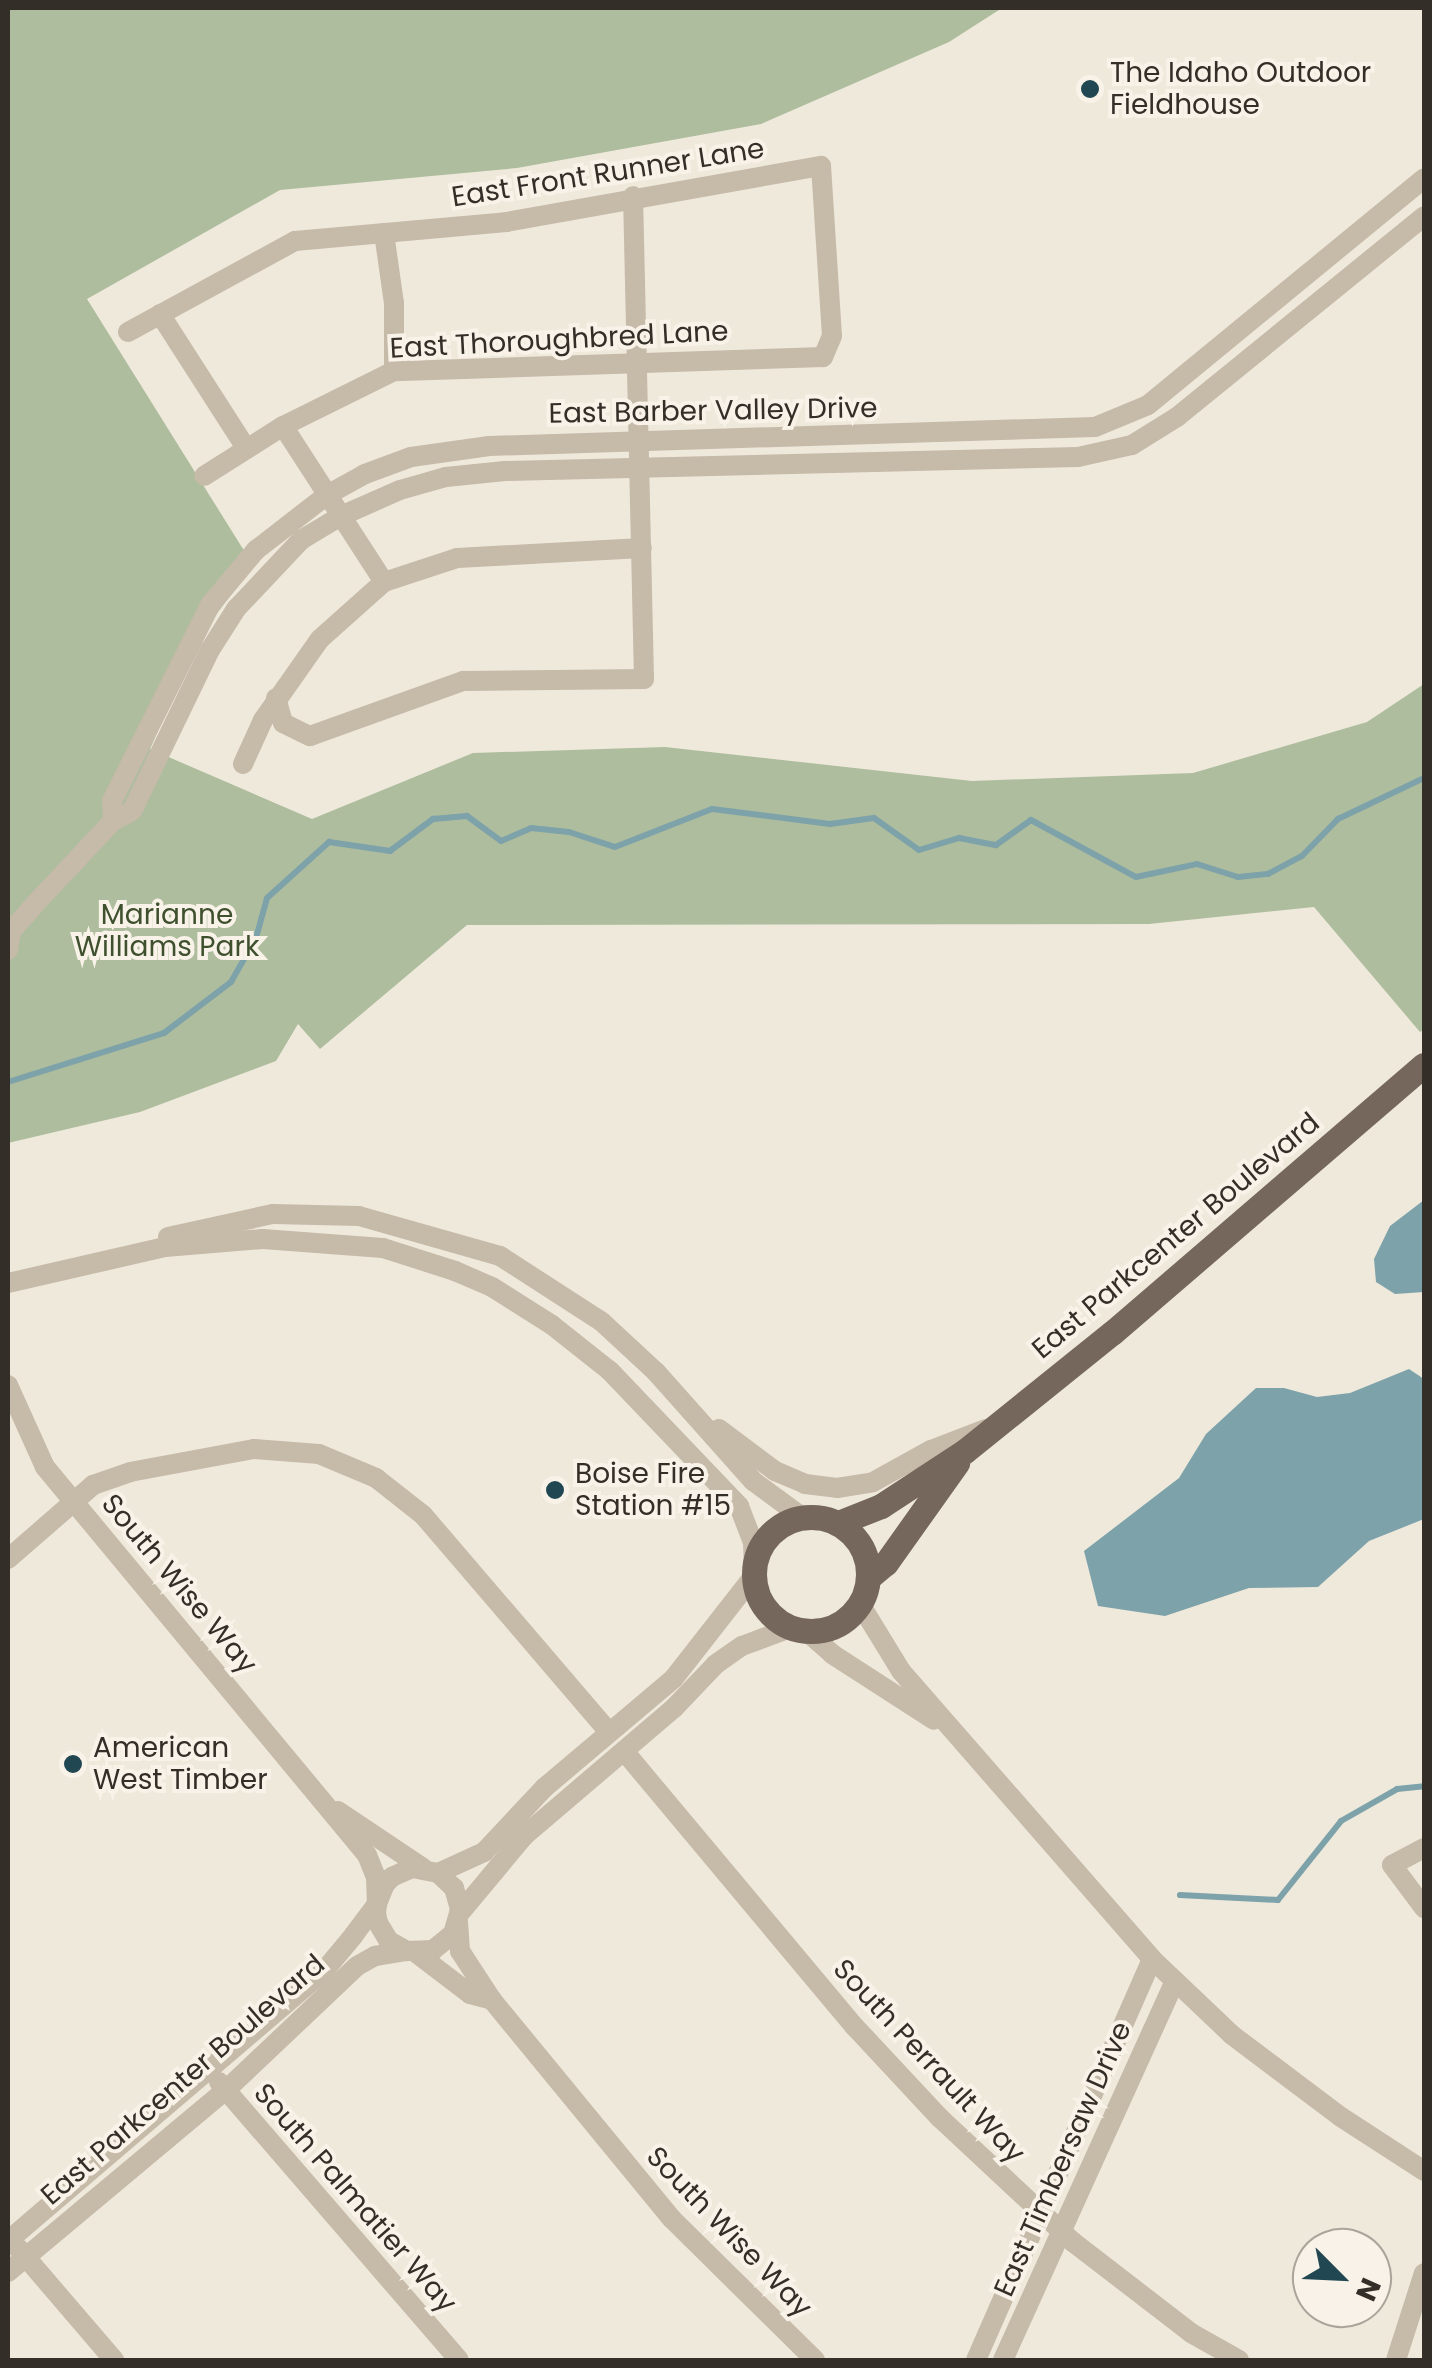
<!DOCTYPE html>
<html>
<head>
<meta charset="utf-8">
<style>
  body { margin:0 }
  #map { position:relative; width:1432px; height:2368px; overflow:hidden; background:#efe9dc; font-family:Poppins,sans-serif }
  div>[style] { position:absolute }
  .green>* { inset:0; background:#aebd9d }
  .water>* { inset:0; background:#7da2aa }
  .stream>* { height:6px; margin:-3px; padding:0 3px; transform-origin:3px; border-radius:3px; background:#7da2aa }
  .minor>* { height:20px; margin:-10px; padding:0 10px; transform-origin:10px; border-radius:10px; background:#c6baa9 }
  .major>* { height:25px; margin:-12.5px; padding:0 12.5px; transform-origin:12.5px; border-radius:12.5px; background:#75675b }
  .major>.ring { margin:-12.5px; padding:0; box-sizing:content-box; background:none; border:25px solid #75675b; border-radius:50% }
  .dots>* { width:28px; height:28px; translate:-50% -50%; box-sizing:border-box; border:5px solid #f8f2e8; border-radius:50% }
  span { translate:-50% -50%; white-space:nowrap; text-align:center; line-height:1.15; -webkit-text-stroke:8px #f8f2e8; paint-order:stroke }
  .poi-label { font-size:28px; color:#342e28 }
  .left { translate:0 -50%; text-align:left }
  .street-label { font-size:28px; color:#342e28 }
  .park-label { font-size:28px; color:#3f502e }
  .frame { position:absolute; inset:0; border:10px solid #342e28; pointer-events:none }
  .north { position:absolute; left:1292px; top:2228px; width:100px; height:100px; box-sizing:border-box; background:#f8f2e8; border:2px solid #aaa49b; border-radius:50%; rotate:114deg; font-size:28px; font-weight:700; line-height:40px; text-align:center; color:#342e28 }
  .north::after { content:''; display:block; margin:auto; width:35px; height:45px; background:#214852; clip-path:polygon(50% 0,100% 100%,50% 72%,0 100%) }
</style>
</head>
<body>
<div id="map">
  <div class="green">
    <div style="clip-path:polygon(8px 8px,1002px 8px,949px 42px,761px 124px,517px 168px,280px 190px,87px 299px,253px 565px,198px 639px,150px 749px,312px 819px,473px 753px,665px 747px,972px 781px,1193px 773px,1367px 722px,1424px 684px,1424px 1029px,1420px 1032px,1314px 907px,1149px 924px,467px 925px,320px 1049px,298px 1024px,276px 1061px,140px 1112px,8px 1143px)"></div>
  </div>
  <div class="water">
    <div style="clip-path:polygon(1424px 1200px,1424px 1292px,1395px 1294px,1376px 1282px,1374px 1259px,1390px 1226px)"></div>
    <div style="clip-path:polygon(1409px 1369px,1424px 1379px,1424px 1519px,1369px 1541px,1318px 1587px,1249px 1588px,1165px 1616px,1098px 1606px,1084px 1551px,1179px 1478px,1206px 1434px,1256px 1388px,1284px 1388px,1317px 1397px,1350px 1393px)"></div>
  </div>
  <div class="stream">
    <div style="left:8px;top:1082px;width:164px;rotate:-17.4deg"></div>
    <div style="left:164px;top:1033px;width:84px;rotate:-37.3deg"></div>
    <div style="left:231px;top:982px;width:51px;rotate:-60.4deg"></div>
    <div style="left:256px;top:938px;width:41px;rotate:-74.6deg"></div>
    <div style="left:267px;top:898px;width:84px;rotate:-42.1deg"></div>
    <div style="left:329px;top:842px;width:62px;rotate:8.4deg"></div>
    <div style="left:390px;top:851px;width:54px;rotate:-36.7deg"></div>
    <div style="left:433px;top:819px;width:34px;rotate:-5deg"></div>
    <div style="left:467px;top:816px;width:42px;rotate:36.3deg"></div>
    <div style="left:501px;top:841px;width:33px;rotate:-23deg"></div>
    <div style="left:531px;top:828px;width:38px;rotate:6deg"></div>
    <div style="left:569px;top:832px;width:48px;rotate:18.1deg"></div>
    <div style="left:615px;top:847px;width:104px;rotate:-21.4deg"></div>
    <div style="left:712px;top:809px;width:119px;rotate:7.2deg"></div>
    <div style="left:830px;top:824px;width:44px;rotate:-7.8deg"></div>
    <div style="left:874px;top:818px;width:55px;rotate:35.4deg"></div>
    <div style="left:919px;top:850px;width:42px;rotate:-16.7deg"></div>
    <div style="left:959px;top:838px;width:38px;rotate:11deg"></div>
    <div style="left:996px;top:845px;width:43px;rotate:-35.5deg"></div>
    <div style="left:1031px;top:820px;width:119px;rotate:28.5deg"></div>
    <div style="left:1136px;top:877px;width:62px;rotate:-12deg"></div>
    <div style="left:1197px;top:864px;width:43px;rotate:17.6deg"></div>
    <div style="left:1238px;top:877px;width:30px;rotate:-6deg"></div>
    <div style="left:1268px;top:874px;width:38px;rotate:-28deg"></div>
    <div style="left:1302px;top:856px;width:52px;rotate:-45.8deg"></div>
    <div style="left:1338px;top:819px;width:95px;rotate:-25.5deg"></div>
    <div style="left:1180px;top:1895px;width:98px;rotate:2.9deg"></div>
    <div style="left:1278px;top:1900px;width:101px;rotate:-51.4deg"></div>
    <div style="left:1341px;top:1821px;width:64px;rotate:-29.7deg"></div>
    <div style="left:1397px;top:1789px;width:27px;rotate:-6deg"></div>
  </div>
  <div class="minor">
    <div style="left:384px;top:233px;width:71px;rotate:81.9deg"></div>
    <div style="left:394px;top:303px;width:68px;rotate:90deg"></div>
    <div style="left:160px;top:314px;width:159px;rotate:57.3deg"></div>
    <div style="left:128px;top:332px;width:190px;rotate:-28.6deg"></div>
    <div style="left:295px;top:241px;width:212px;rotate:-5.1deg"></div>
    <div style="left:506px;top:222px;width:320px;rotate:-10.1deg"></div>
    <div style="left:821px;top:166px;width:170px;rotate:86.3deg"></div>
    <div style="left:832px;top:336px;width:23px;rotate:113deg"></div>
    <div style="left:823px;top:357px;width:429px;rotate:178.1deg"></div>
    <div style="left:394px;top:371px;width:124px;rotate:153.6deg"></div>
    <div style="left:283px;top:426px;width:93px;rotate:147.7deg"></div>
    <div style="left:283px;top:426px;width:186px;rotate:57.1deg"></div>
    <div style="left:276px;top:698px;width:26px;rotate:74deg"></div>
    <div style="left:283px;top:723px;width:30px;rotate:26deg"></div>
    <div style="left:310px;top:736px;width:163px;rotate:-19.8deg"></div>
    <div style="left:463px;top:681px;width:181px;rotate:-0.6deg"></div>
    <div style="left:644px;top:679px;width:483px;rotate:-91.3deg"></div>
    <div style="left:243px;top:764px;width:48px;rotate:-65.6deg"></div>
    <div style="left:263px;top:720px;width:99px;rotate:-54.9deg"></div>
    <div style="left:320px;top:639px;width:86px;rotate:-41.7deg"></div>
    <div style="left:384px;top:582px;width:77px;rotate:-18.2deg"></div>
    <div style="left:457px;top:558px;width:185px;rotate:-3.1deg"></div>
    <div style="left:113px;top:821px;width:20px;rotate:-93deg"></div>
    <div style="left:112px;top:801px;width:219px;rotate:-63.4deg"></div>
    <div style="left:210px;top:605px;width:72px;rotate:-50.1deg"></div>
    <div style="left:256px;top:550px;width:90px;rotate:-37.8deg"></div>
    <div style="left:327px;top:495px;width:43px;rotate:-28.9deg"></div>
    <div style="left:365px;top:474px;width:49px;rotate:-20.3deg"></div>
    <div style="left:411px;top:457px;width:79px;rotate:-8deg"></div>
    <div style="left:489px;top:446px;width:606px;rotate:-1.8deg"></div>
    <div style="left:1095px;top:427px;width:57px;rotate:-22.5deg"></div>
    <div style="left:1148px;top:405px;width:357px;rotate:-39.4deg"></div>
    <div style="left:8px;top:950px;width:19px;rotate:-81deg"></div>
    <div style="left:11px;top:931px;width:36px;rotate:-48deg"></div>
    <div style="left:35px;top:904px;width:114px;rotate:-46.8deg"></div>
    <div style="left:113px;top:821px;width:21px;rotate:-28deg"></div>
    <div style="left:132px;top:811px;width:179px;rotate:-64.2deg"></div>
    <div style="left:210px;top:650px;width:49px;rotate:-57.6deg"></div>
    <div style="left:236px;top:609px;width:95px;rotate:-46.7deg"></div>
    <div style="left:301px;top:540px;width:47px;rotate:-31deg"></div>
    <div style="left:341px;top:516px;width:64px;rotate:-23.8deg"></div>
    <div style="left:400px;top:490px;width:48px;rotate:-15.8deg"></div>
    <div style="left:446px;top:477px;width:59px;rotate:-5.8deg"></div>
    <div style="left:505px;top:471px;width:573px;rotate:-1.4deg"></div>
    <div style="left:1078px;top:457px;width:55px;rotate:-12.5deg"></div>
    <div style="left:1132px;top:445px;width:53px;rotate:-31.9deg"></div>
    <div style="left:1177px;top:417px;width:318px;rotate:-39.1deg"></div>
    <div style="left:168px;top:1237px;width:107px;rotate:-12.4deg"></div>
    <div style="left:273px;top:1214px;width:86px;rotate:1.3deg"></div>
    <div style="left:359px;top:1216px;width:147px;rotate:15.8deg"></div>
    <div style="left:500px;top:1256px;width:121px;rotate:32.9deg"></div>
    <div style="left:602px;top:1322px;width:74px;rotate:42.8deg"></div>
    <div style="left:656px;top:1372px;width:146px;rotate:48.3deg"></div>
    <div style="left:753px;top:1481px;width:61px;rotate:36.3deg"></div>
    <div style="left:8px;top:1283px;width:161px;rotate:-12.9deg"></div>
    <div style="left:165px;top:1247px;width:98px;rotate:-4.7deg"></div>
    <div style="left:263px;top:1239px;width:120px;rotate:4.3deg"></div>
    <div style="left:383px;top:1248px;width:76px;rotate:17.7deg"></div>
    <div style="left:455px;top:1271px;width:40px;rotate:23.4deg"></div>
    <div style="left:492px;top:1287px;width:71px;rotate:32.3deg"></div>
    <div style="left:552px;top:1325px;width:74px;rotate:38.4deg"></div>
    <div style="left:610px;top:1371px;width:187px;rotate:46.3deg"></div>
    <div style="left:739px;top:1506px;width:39px;rotate:69deg"></div>
    <div style="left:753px;top:1542px;width:25px;rotate:88deg"></div>
    <div style="left:8px;top:1385px;width:90px;rotate:65.7deg"></div>
    <div style="left:45px;top:1467px;width:504px;rotate:50.31deg"></div>
    <div style="left:367px;top:1855px;width:24px;rotate:68deg"></div>
    <div style="left:376px;top:1877px;width:27px;rotate:88deg"></div>
    <div style="left:377px;top:1904px;width:9px;rotate:96deg"></div>
    <div style="left:376px;top:1913px;width:10px;rotate:79deg"></div>
    <div style="left:378px;top:1923px;width:21px;rotate:59deg"></div>
    <div style="left:389px;top:1941px;width:21px;rotate:29deg"></div>
    <div style="left:407px;top:1951px;width:26px;rotate:-2deg"></div>
    <div style="left:433px;top:1950px;width:26px;rotate:-39deg"></div>
    <div style="left:453px;top:1934px;width:26px;rotate:-74deg"></div>
    <div style="left:460px;top:1909px;width:22px;rotate:-106deg"></div>
    <div style="left:454px;top:1888px;width:22px;rotate:-137deg"></div>
    <div style="left:438px;top:1873px;width:26px;rotate:-169deg"></div>
    <div style="left:412px;top:1868px;width:22px;rotate:156deg"></div>
    <div style="left:392px;top:1877px;width:10px;rotate:135deg"></div>
    <div style="left:385px;top:1884px;width:22px;rotate:112deg"></div>
    <div style="left:377px;top:1904px;width:39px;rotate:127deg"></div>
    <div style="left:354px;top:1935px;width:47px;rotate:129.8deg"></div>
    <div style="left:324px;top:1971px;width:416px;rotate:139.5deg"></div>
    <div style="left:719px;top:1429px;width:70px;rotate:36.9deg"></div>
    <div style="left:775px;top:1471px;width:33px;rotate:23deg"></div>
    <div style="left:805px;top:1484px;width:32px;rotate:7deg"></div>
    <div style="left:837px;top:1488px;width:36px;rotate:-9deg"></div>
    <div style="left:873px;top:1482px;width:66px;rotate:-28.9deg"></div>
    <div style="left:931px;top:1450px;width:59px;rotate:-20.9deg"></div>
    <div style="left:8px;top:1559px;width:113px;rotate:-41deg"></div>
    <div style="left:93px;top:1485px;width:39px;rotate:-19deg"></div>
    <div style="left:130px;top:1472px;width:126px;rotate:-10.5deg"></div>
    <div style="left:254px;top:1449px;width:65px;rotate:4.4deg"></div>
    <div style="left:319px;top:1454px;width:62px;rotate:22.8deg"></div>
    <div style="left:376px;top:1478px;width:60px;rotate:38.2deg"></div>
    <div style="left:423px;top:1515px;width:284px;rotate:49.4deg"></div>
    <div style="left:860px;top:1604px;width:79px;rotate:58.5deg"></div>
    <div style="left:901px;top:1671px;width:382px;rotate:48.9deg"></div>
    <div style="left:1152px;top:1959px;width:110px;rotate:43.5deg"></div>
    <div style="left:1232px;top:2035px;width:136px;rotate:37deg"></div>
    <div style="left:1341px;top:2117px;width:99px;rotate:33deg"></div>
    <div style="left:806px;top:1631px;width:35px;rotate:41deg"></div>
    <div style="left:832px;top:1654px;width:121px;rotate:32.9deg"></div>
    <div style="left:624px;top:1751px;width:360px;rotate:50.1deg"></div>
    <div style="left:855px;top:2027px;width:125px;rotate:47deg"></div>
    <div style="left:940px;top:2118px;width:182px;rotate:43deg"></div>
    <div style="left:1073px;top:2242px;width:149px;rotate:37.6deg"></div>
    <div style="left:1191px;top:2333px;width:55px;rotate:29.4deg"></div>
    <div style="left:338px;top:1811px;width:102px;rotate:33.8deg"></div>
    <div style="left:1424px;top:1848px;width:36px;rotate:152deg"></div>
    <div style="left:1392px;top:1865px;width:54px;rotate:53.3deg"></div>
    <div style="left:438px;top:1873px;width:51px;rotate:-24.5deg"></div>
    <div style="left:484px;top:1852px;width:88px;rotate:-46.8deg"></div>
    <div style="left:544px;top:1788px;width:170px;rotate:-40.2deg"></div>
    <div style="left:674px;top:1678px;width:128px;rotate:-52deg"></div>
    <div style="left:459px;top:1914px;width:102px;rotate:-50.2deg"></div>
    <div style="left:524px;top:1836px;width:197px;rotate:-40.5deg"></div>
    <div style="left:674px;top:1708px;width:61px;rotate:-46.3deg"></div>
    <div style="left:716px;top:1664px;width:32px;rotate:-35deg"></div>
    <div style="left:742px;top:1646px;width:51px;rotate:-20.6deg"></div>
    <div style="left:458px;top:1922px;width:29px;rotate:86deg"></div>
    <div style="left:460px;top:1951px;width:59px;rotate:56.9deg"></div>
    <div style="left:492px;top:2000px;width:283px;rotate:50.6deg"></div>
    <div style="left:672px;top:2219px;width:201px;rotate:44.6deg"></div>
    <div style="left:415px;top:1952px;width:69px;rotate:37.4deg"></div>
    <div style="left:470px;top:1994px;width:23px;rotate:15deg"></div>
    <div style="left:219px;top:2082px;width:367px;rotate:49.2deg"></div>
    <div style="left:18px;top:2248px;width:148px;rotate:49.4deg"></div>
    <div style="left:8px;top:2272px;width:284px;rotate:-39.9deg"></div>
    <div style="left:226px;top:2090px;width:180px;rotate:-43.4deg"></div>
    <div style="left:357px;top:1966px;width:21px;rotate:-29deg"></div>
    <div style="left:375px;top:1956px;width:32px;rotate:-9deg"></div>
    <div style="left:976px;top:2360px;width:438px;rotate:-66.3deg"></div>
    <div style="left:1003px;top:2360px;width:416px;rotate:-65.6deg"></div>
    <div style="left:1396px;top:2360px;width:91px;rotate:-72.2deg"></div>
  </div>
  <div class="major">
    <div class="ring" style="left:754px;top:1517px;width:89px;height:89px"></div>
    <div style="left:838px;top:1523px;width:46px;rotate:-21.6deg"></div>
    <div style="left:881px;top:1506px;width:100px;rotate:-33.2deg"></div>
    <div style="left:965px;top:1451px;width:189px;rotate:-38.8deg"></div>
    <div style="left:1112px;top:1333px;width:411px;rotate:-40.7deg"></div>
    <div style="left:868px;top:1578px;width:23px;rotate:-40deg"></div>
    <div style="left:886px;top:1563px;width:123px;rotate:-54.6deg"></div>
  </div>
  <div class="dots">
    <div style="left:1090px;top:89px;background:#214852"></div>
    <div style="left:555px;top:1490px;background:#214852"></div>
    <div style="left:73px;top:1764px;background:#214852"></div>
  </div>
  <div class="poi-label">
    <span class="left" style="left:1110px;top:89px">The Idaho Outdoor<br>Fieldhouse</span>
    <span class="left" style="left:575px;top:1490px">Boise Fire<br>Station #15</span>
    <span class="left" style="left:93px;top:1764px">American<br>West Timber</span>
  </div>
  <div class="street-label">
    <span style="left:608px;top:173px;rotate:-9deg">East Front Runner Lane</span>
    <span style="left:559px;top:340px;rotate:-3deg">East Thoroughbred Lane</span>
    <span style="left:713px;top:411px;rotate:-1deg">East Barber Valley Drive</span>
    <span style="left:1176px;top:1236px;rotate:-40deg">East Parkcenter Boulevard</span>
    <span style="left:179px;top:1584px;rotate:50deg">South Wise Way</span>
    <span style="left:929px;top:2061px;rotate:47deg">South Perrault Way</span>
    <span style="left:183px;top:2080px;rotate:-41deg">East Parkcenter Boulevard</span>
    <span style="left:1063px;top:2159px;rotate:-66deg">East Timbersaw Drive</span>
    <span style="left:355px;top:2198px;rotate:49deg">South Palmatier Way</span>
    <span style="left:729px;top:2232px;rotate:46deg">South Wise Way</span>
  </div>
  <div class="park-label">
    <span style="left:167px;top:931px">Marianne<br>Williams Park</span>
  </div>
  <div class="frame"></div>
  <div class="north">N</div>
</div>
</body>
</html>
